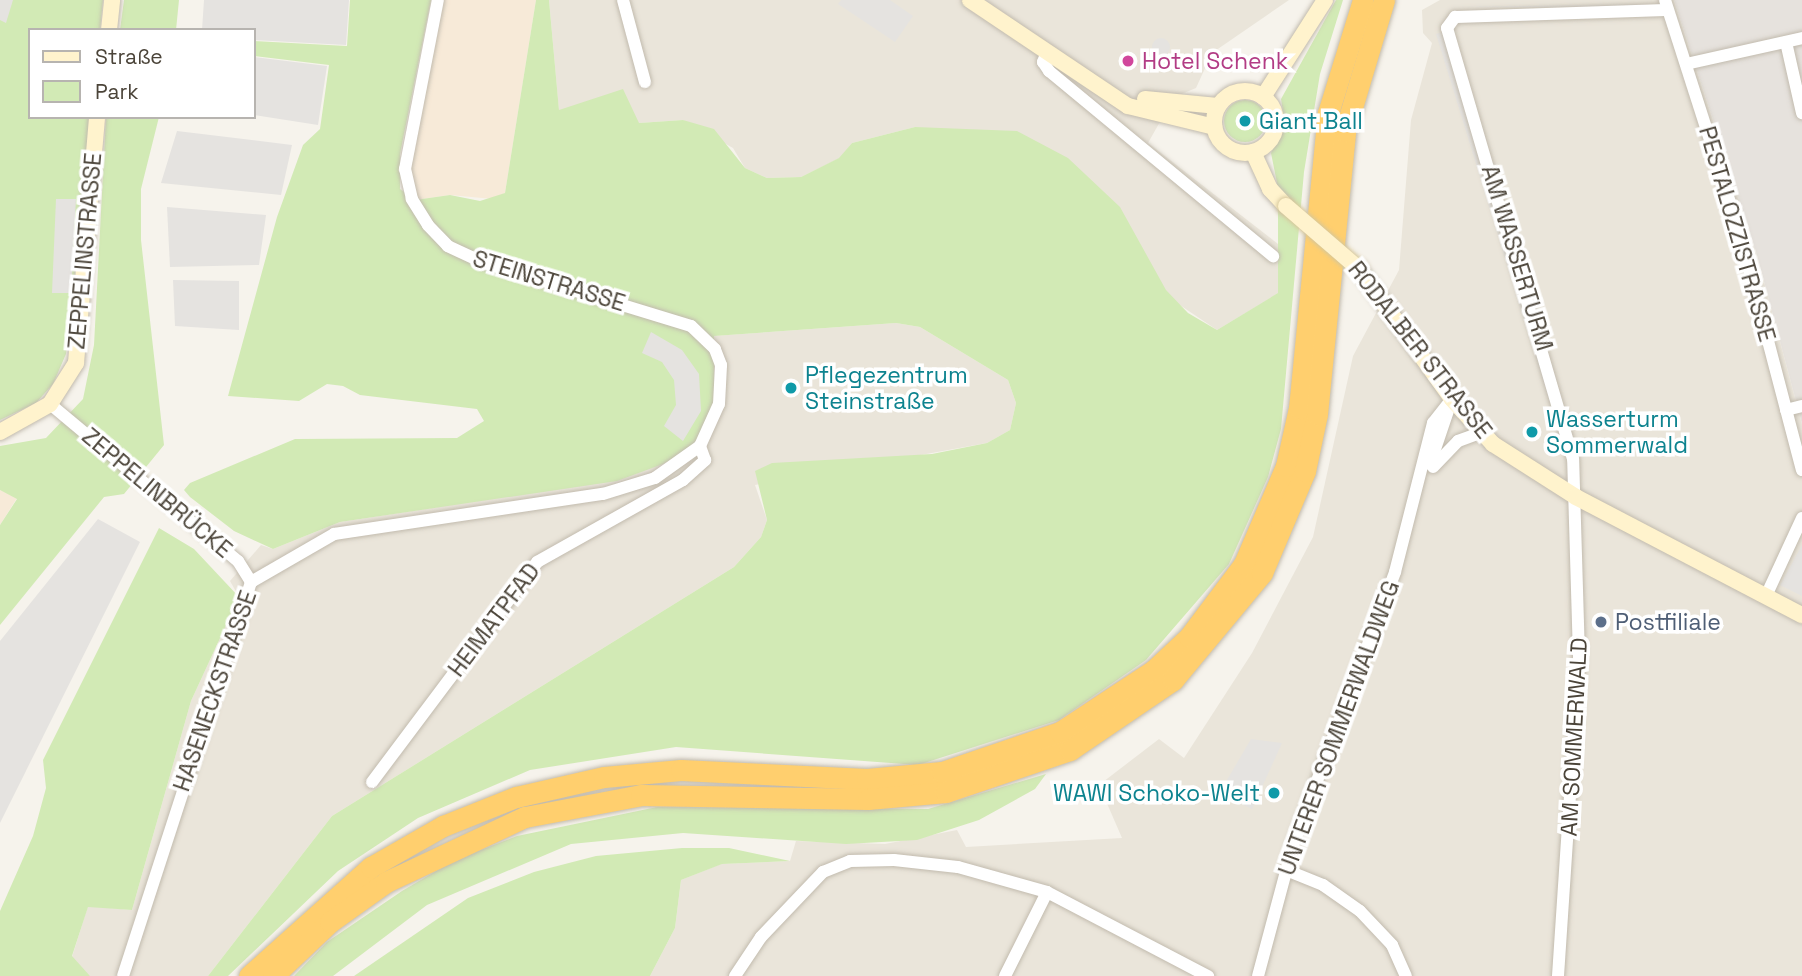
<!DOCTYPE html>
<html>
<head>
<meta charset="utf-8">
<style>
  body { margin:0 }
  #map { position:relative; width:1802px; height:976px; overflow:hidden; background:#f6f3ec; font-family:"Space Grotesk",sans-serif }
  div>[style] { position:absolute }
  .residential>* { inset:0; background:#eae5da }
  .commercial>* { inset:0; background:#f7ead8 }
  .industrial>* { inset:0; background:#e6e2dd }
  .green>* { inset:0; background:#d2eab5 }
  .round { border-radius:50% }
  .parking>* { inset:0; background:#e5e3e0 }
  .roads { filter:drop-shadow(0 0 2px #c2bbae) drop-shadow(0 0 2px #c2bbae) }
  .street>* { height:12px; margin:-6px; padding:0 6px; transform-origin:6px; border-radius:6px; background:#fff }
  .secondary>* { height:16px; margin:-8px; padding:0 8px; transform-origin:8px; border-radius:8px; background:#fff3cd }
  .secondary>.ring { margin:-8px; padding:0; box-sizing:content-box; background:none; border:16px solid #fff3cd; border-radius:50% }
  .highway>* { height:21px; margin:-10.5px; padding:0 10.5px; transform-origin:10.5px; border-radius:10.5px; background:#ffcf6e }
  .bridges { filter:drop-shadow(0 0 2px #d6c79b) drop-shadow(0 0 2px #d6c79b) }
  .secondary-bridge>* { height:16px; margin:-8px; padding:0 8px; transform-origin:8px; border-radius:8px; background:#fff3cd }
  .dots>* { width:19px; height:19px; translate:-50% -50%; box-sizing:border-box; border:4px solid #fff; border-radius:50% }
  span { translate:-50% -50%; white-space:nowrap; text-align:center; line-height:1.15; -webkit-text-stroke:7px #fff; paint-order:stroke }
  .hotel-label { font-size:23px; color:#b23c85 }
  .left { translate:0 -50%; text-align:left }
  .culture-label { font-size:23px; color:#0d838f }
  .right { translate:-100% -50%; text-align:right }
  .street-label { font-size:23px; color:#4b4439 }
  .service-label { font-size:23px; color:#4e5e75 }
  .legend { position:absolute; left:28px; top:28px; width:228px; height:91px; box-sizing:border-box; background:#fff; border:2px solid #b7b4b0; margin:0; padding:9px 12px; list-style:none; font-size:21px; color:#4b4439 }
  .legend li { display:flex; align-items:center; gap:14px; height:35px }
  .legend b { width:35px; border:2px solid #b7b4b0 }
</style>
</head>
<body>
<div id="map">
  <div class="residential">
    <div style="clip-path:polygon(549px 0,1289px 0,1212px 53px,1196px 88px,1174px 97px,1148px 143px,1278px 244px,1279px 293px,1217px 330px,915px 127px,852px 143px,840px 158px,801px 177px,767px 178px,745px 168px,733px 148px,683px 120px,639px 123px,559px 111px)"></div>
    <div style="clip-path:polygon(1440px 0,1674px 0,1757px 255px,1802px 424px,1802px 976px,650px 976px,675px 928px,681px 880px,721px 864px,790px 861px,796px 841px,885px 844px,957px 830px,966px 847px,1122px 838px,1099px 785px,1159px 739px,1184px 758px,1252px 653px,1313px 537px,1353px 356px,1399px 270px,1411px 120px,1432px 43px,1423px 33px,1422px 10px)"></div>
    <div style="clip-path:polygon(896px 323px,920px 327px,1008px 380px,1016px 403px,1010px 430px,987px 443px,755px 485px,767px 520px,761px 537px,734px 567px,332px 816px,208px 976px,90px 976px,80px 969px,72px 957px,88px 906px,132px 910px,191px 701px,239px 597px,230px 581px,261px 545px,273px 549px,340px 522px,438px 507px,715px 382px,713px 336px)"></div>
  </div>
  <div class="commercial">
    <div style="clip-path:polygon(441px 0,536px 0,505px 193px,493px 199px,450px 195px,415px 200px,408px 172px)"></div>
    <div style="clip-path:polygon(0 490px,17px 498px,0 525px)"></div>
  </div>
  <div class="industrial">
    <div style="clip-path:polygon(1674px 0,1802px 0,1802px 424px,1757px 255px)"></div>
  </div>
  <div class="green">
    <div style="clip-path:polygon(0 0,103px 0,100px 30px,30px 30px,30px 117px,92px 117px,66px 354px,53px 384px,36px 403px,0 420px)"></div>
    <div style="clip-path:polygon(124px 0,179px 0,176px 30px,120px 30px)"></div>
    <div style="clip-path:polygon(350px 0,431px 0,400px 154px,400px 189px,415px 200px,450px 195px,480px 201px,505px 193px,536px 0,549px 0,559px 110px,623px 89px,639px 123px,683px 120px,714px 129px,745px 168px,767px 178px,801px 177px,839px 158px,852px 143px,915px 127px,1017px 131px,1068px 158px,1120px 207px,1166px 290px,1188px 313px,1217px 330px,1278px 293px,1278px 188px,1271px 153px,1285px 124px,1281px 99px,1336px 0,1343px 0,1320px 74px,1304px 172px,1281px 429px,1268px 477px,1229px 564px,1146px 660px,1059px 720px,918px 765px,676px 747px,530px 770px,418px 818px,338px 871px,228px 976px,208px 976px,332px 816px,734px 567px,761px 537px,767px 520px,755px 471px,772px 463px,932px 454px,987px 443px,1010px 430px,1016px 403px,1008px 380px,920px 327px,896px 323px,714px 336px,714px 402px,706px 427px,689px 450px,663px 464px,617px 481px,340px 522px,273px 549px,234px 531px,190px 497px,184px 490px,190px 483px,295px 439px,457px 438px,484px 421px,477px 409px,360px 395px,343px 386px,327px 384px,299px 401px,228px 396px,277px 217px,303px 145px,320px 129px,329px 65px,254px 56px,254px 41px,347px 46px)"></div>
    <div class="round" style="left:1224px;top:100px;width:42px;height:42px"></div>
    <div style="clip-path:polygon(106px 117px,159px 117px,141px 189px,141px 240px,164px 445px,124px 494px,104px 497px,0 625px,0 525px,17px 499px,0 490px,0 446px,46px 438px,83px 399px,94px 345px)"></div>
    <div style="clip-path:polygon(159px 528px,194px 549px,239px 597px,191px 701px,132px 910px,88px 907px,72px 956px,90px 976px,0 976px,0 911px,33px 836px,46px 788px,43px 760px)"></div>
    <div style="clip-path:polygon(1046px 774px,1035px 789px,979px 820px,917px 840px,846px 844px,683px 833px,571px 844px,427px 905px,333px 976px,294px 976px,327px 942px,402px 891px,455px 860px,517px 836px,657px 807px,928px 809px)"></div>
    <div style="clip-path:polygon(682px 848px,729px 848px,790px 861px,722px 864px,681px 880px,675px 928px,650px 976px,354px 976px,468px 898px,534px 872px,596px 856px)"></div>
  </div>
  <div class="parking">
    <div style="clip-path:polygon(0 0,13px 0,6px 23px,0 20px)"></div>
    <div style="clip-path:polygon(204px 0,349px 0,346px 45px,254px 40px,254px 30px,202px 30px)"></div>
    <div style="clip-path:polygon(841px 0,890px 0,913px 16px,895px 42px,838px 4px)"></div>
    <div style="clip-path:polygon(1644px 4px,1644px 8px,1460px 7px)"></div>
    <div style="clip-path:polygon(1443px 32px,1556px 399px,1549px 401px,1436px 34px)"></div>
    <div class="round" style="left:1152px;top:38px;width:18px;height:18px"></div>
    <div style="clip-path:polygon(254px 57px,327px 66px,318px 125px,254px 115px)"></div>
    <div style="clip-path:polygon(177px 131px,292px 145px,281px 195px,161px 183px)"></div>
    <div style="clip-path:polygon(56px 199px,76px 199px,71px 293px,52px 293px)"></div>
    <div style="clip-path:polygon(167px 207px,266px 215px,259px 265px,170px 267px)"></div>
    <div style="clip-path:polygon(173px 280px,239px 281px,239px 330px,175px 326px)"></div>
    <div style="clip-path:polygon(651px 332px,682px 350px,699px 374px,701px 411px,683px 441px,664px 426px,676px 405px,674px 380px,662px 362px,642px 353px)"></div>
    <div style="clip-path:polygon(98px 519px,140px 542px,0 823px,0 641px)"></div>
    <div style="clip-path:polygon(1802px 545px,1802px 596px,1780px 585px)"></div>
    <div style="clip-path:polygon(1251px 739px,1282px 743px,1252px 809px,1235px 801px,1224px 785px)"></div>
  </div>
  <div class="roads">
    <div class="street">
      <div style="left:623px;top:0;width:85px;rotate:75deg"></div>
      <div style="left:1665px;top:0;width:246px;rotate:72.2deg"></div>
      <div style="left:1740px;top:234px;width:244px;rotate:75.3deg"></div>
      <div style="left:1786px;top:42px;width:73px;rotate:77.3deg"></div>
      <div style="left:1047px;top:52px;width:11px;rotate:112deg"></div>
      <div style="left:1043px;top:62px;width:11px;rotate:56deg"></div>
      <div style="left:1049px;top:71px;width:291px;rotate:39.6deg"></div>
      <div style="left:1686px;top:64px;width:119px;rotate:-12.6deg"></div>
      <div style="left:50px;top:404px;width:245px;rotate:39.9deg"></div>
      <div style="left:238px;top:561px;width:25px;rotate:58deg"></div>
      <div style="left:251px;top:582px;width:414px;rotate:108deg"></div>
      <div style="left:1786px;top:410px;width:16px;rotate:-14deg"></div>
      <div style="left:1430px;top:464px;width:69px;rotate:-71.3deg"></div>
      <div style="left:1433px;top:467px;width:36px;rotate:-46deg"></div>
      <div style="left:1458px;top:441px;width:23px;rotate:-20deg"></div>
      <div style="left:251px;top:582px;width:96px;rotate:-30deg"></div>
      <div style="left:334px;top:534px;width:272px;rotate:-8.5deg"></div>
      <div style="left:603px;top:494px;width:54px;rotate:-17.1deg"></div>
      <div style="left:655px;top:478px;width:55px;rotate:-35.4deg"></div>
      <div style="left:700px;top:446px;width:46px;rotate:-65.7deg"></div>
      <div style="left:719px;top:404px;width:39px;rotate:-87deg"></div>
      <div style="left:721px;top:365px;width:17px;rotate:-111deg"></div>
      <div style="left:715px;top:349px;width:33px;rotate:-136deg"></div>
      <div style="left:691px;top:326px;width:219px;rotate:-163deg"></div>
      <div style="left:482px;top:262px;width:38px;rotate:-155deg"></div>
      <div style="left:448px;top:246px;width:29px;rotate:-134deg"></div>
      <div style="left:428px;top:225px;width:31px;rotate:-122deg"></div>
      <div style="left:412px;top:199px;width:31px;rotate:-103deg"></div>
      <div style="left:405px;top:169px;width:172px;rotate:-79deg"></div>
      <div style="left:1766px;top:596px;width:86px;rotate:-65.2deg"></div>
      <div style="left:372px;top:782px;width:275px;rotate:-53.1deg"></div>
      <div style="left:537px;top:562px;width:167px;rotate:-29.3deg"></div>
      <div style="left:683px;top:480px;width:30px;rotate:-42deg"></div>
      <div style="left:705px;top:460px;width:15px;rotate:-110deg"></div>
      <div style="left:1286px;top:870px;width:40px;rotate:22deg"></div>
      <div style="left:1323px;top:885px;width:45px;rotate:35.1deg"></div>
      <div style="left:1360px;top:911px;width:47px;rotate:46.7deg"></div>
      <div style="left:1392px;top:945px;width:34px;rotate:66deg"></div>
      <div style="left:735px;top:976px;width:47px;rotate:-56.3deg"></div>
      <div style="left:761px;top:937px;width:90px;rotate:-46.4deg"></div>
      <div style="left:823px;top:872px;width:29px;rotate:-22deg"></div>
      <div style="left:850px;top:861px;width:44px;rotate:-1.3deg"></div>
      <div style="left:894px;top:860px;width:64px;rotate:6.2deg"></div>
      <div style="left:958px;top:867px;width:92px;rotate:15.7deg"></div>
      <div style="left:1047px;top:892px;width:182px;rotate:27.6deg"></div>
      <div style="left:1005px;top:976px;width:94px;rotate:-63.4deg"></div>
      <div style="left:1258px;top:976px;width:136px;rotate:-75deg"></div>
      <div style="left:1293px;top:845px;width:291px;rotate:-69.5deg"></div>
      <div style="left:1395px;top:572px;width:154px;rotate:-75.7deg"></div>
      <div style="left:1433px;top:423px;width:31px;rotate:-52deg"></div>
      <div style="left:1558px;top:976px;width:320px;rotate:-86.2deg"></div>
      <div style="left:1579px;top:657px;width:198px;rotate:-91.7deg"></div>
      <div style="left:1573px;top:459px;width:449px;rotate:-106.3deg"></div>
      <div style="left:1447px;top:28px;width:14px;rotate:-54deg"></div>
      <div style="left:1455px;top:17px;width:212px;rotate:-1.9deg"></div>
    </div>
    <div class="secondary">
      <div style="left:970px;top:0;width:190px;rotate:33.9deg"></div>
      <div style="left:1128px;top:106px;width:89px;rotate:13.7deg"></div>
      <div style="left:109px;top:30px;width:30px;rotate:-84deg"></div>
      <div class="ring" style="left:1214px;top:91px;width:46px;height:46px"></div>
      <div style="left:1263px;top:97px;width:115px;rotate:-57.4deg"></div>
      <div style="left:1145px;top:99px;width:73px;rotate:5.5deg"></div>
      <div style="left:1253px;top:152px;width:41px;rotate:65.3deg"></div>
      <div style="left:1270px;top:189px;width:23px;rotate:47deg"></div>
      <div style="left:1359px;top:269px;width:160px;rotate:54.4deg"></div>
      <div style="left:1452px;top:399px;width:61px;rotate:47.7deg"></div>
      <div style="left:1493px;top:444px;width:98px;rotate:32.6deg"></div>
      <div style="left:1576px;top:497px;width:255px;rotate:27.6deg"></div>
      <div style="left:0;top:432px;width:57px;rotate:-29.2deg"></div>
      <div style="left:50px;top:404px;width:49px;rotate:-57.6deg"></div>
      <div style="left:76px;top:363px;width:247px;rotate:-85.1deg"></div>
    </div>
    <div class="highway">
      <div style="left:249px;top:976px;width:164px;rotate:-41.8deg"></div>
      <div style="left:371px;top:867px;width:83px;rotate:-29.7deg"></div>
      <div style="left:443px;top:826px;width:79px;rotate:-21.7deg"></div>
      <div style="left:516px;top:797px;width:90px;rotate:-12.8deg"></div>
      <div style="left:604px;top:777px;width:77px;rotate:-5.2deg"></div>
      <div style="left:681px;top:770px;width:186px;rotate:2.8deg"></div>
      <div style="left:867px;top:779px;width:75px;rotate:-5.3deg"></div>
      <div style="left:942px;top:772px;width:125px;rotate:-18.7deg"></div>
      <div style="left:1060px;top:732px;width:113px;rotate:-33.4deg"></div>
      <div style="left:1154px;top:670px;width:48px;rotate:-43.3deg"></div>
      <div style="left:1189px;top:637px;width:91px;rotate:-53deg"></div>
      <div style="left:1244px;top:564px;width:107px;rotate:-66.8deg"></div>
      <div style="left:1286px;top:466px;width:59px;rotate:-77.4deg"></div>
      <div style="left:1299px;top:408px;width:296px;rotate:-84.4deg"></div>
      <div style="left:1328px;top:113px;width:118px;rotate:-72.8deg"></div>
      <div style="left:273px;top:976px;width:79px;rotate:-43.5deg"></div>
      <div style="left:330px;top:922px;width:69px;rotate:-35.5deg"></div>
      <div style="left:386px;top:882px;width:153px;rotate:-25.1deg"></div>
      <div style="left:525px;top:817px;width:118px;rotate:-10.7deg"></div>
      <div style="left:641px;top:795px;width:227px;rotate:1deg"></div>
      <div style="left:868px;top:799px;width:78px;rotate:-5.1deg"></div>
      <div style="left:946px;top:792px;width:131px;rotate:-18.7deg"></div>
      <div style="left:1070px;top:750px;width:125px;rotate:-34.2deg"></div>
      <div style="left:1173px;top:680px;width:139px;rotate:-50.2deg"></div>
      <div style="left:1262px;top:573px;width:111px;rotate:-67.1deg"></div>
      <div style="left:1305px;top:471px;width:58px;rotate:-78.1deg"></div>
      <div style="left:1317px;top:414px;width:284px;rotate:-84.3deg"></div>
      <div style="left:1345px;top:131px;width:137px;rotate:-73.4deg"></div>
    </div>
  </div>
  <div class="bridges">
    <div class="secondary-bridge">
      <div style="left:1286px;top:206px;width:96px;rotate:40.8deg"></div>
    </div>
  </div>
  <div class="dots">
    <div style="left:1128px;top:61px;background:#d1479c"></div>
    <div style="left:1245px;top:121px;background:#0f9aa8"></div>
    <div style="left:791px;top:388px;background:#0f9aa8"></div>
    <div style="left:1532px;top:432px;background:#0f9aa8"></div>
    <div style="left:1601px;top:622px;background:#5c6f8a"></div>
    <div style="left:1274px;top:793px;background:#0f9aa8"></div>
  </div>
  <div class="hotel-label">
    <span class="left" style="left:1142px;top:61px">Hotel Schenk</span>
  </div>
  <div class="culture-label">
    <span class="left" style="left:1259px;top:121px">Giant Ball</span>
    <span class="left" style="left:805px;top:388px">Pflegezentrum<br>Steinstraße</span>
    <span class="left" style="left:1546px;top:432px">Wasserturm<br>Sommerwald</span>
    <span class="right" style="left:1260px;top:793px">WAWI Schoko-Welt</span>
  </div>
  <div class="street-label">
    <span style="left:1737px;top:234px;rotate:74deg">PESTALOZZISTRASSE</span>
    <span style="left:85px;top:251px;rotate:-85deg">ZEPPELINSTRASSE</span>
    <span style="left:1517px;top:258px;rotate:73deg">AM WASSERTURM</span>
    <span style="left:549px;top:281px;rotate:17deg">STEINSTRASSE</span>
    <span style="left:1420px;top:350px;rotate:52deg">RODALBER STRASSE</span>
    <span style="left:157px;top:493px;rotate:40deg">ZEPPELINBRÜCKE</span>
    <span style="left:494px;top:620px;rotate:-53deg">HEIMATPFAD</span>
    <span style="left:215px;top:691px;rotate:-71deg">HASENECKSTRASSE</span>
    <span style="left:1339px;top:728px;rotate:-70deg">UNTERER SOMMERWALDWEG</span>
    <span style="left:1574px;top:737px;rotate:-87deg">AM SOMMERWALD</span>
  </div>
  <div class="service-label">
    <span class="left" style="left:1615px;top:622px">Postfiliale</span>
  </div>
  <ul class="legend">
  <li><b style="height:9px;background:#fff3cd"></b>Straße</li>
  <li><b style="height:19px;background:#d2eab5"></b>Park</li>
  </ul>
</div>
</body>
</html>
